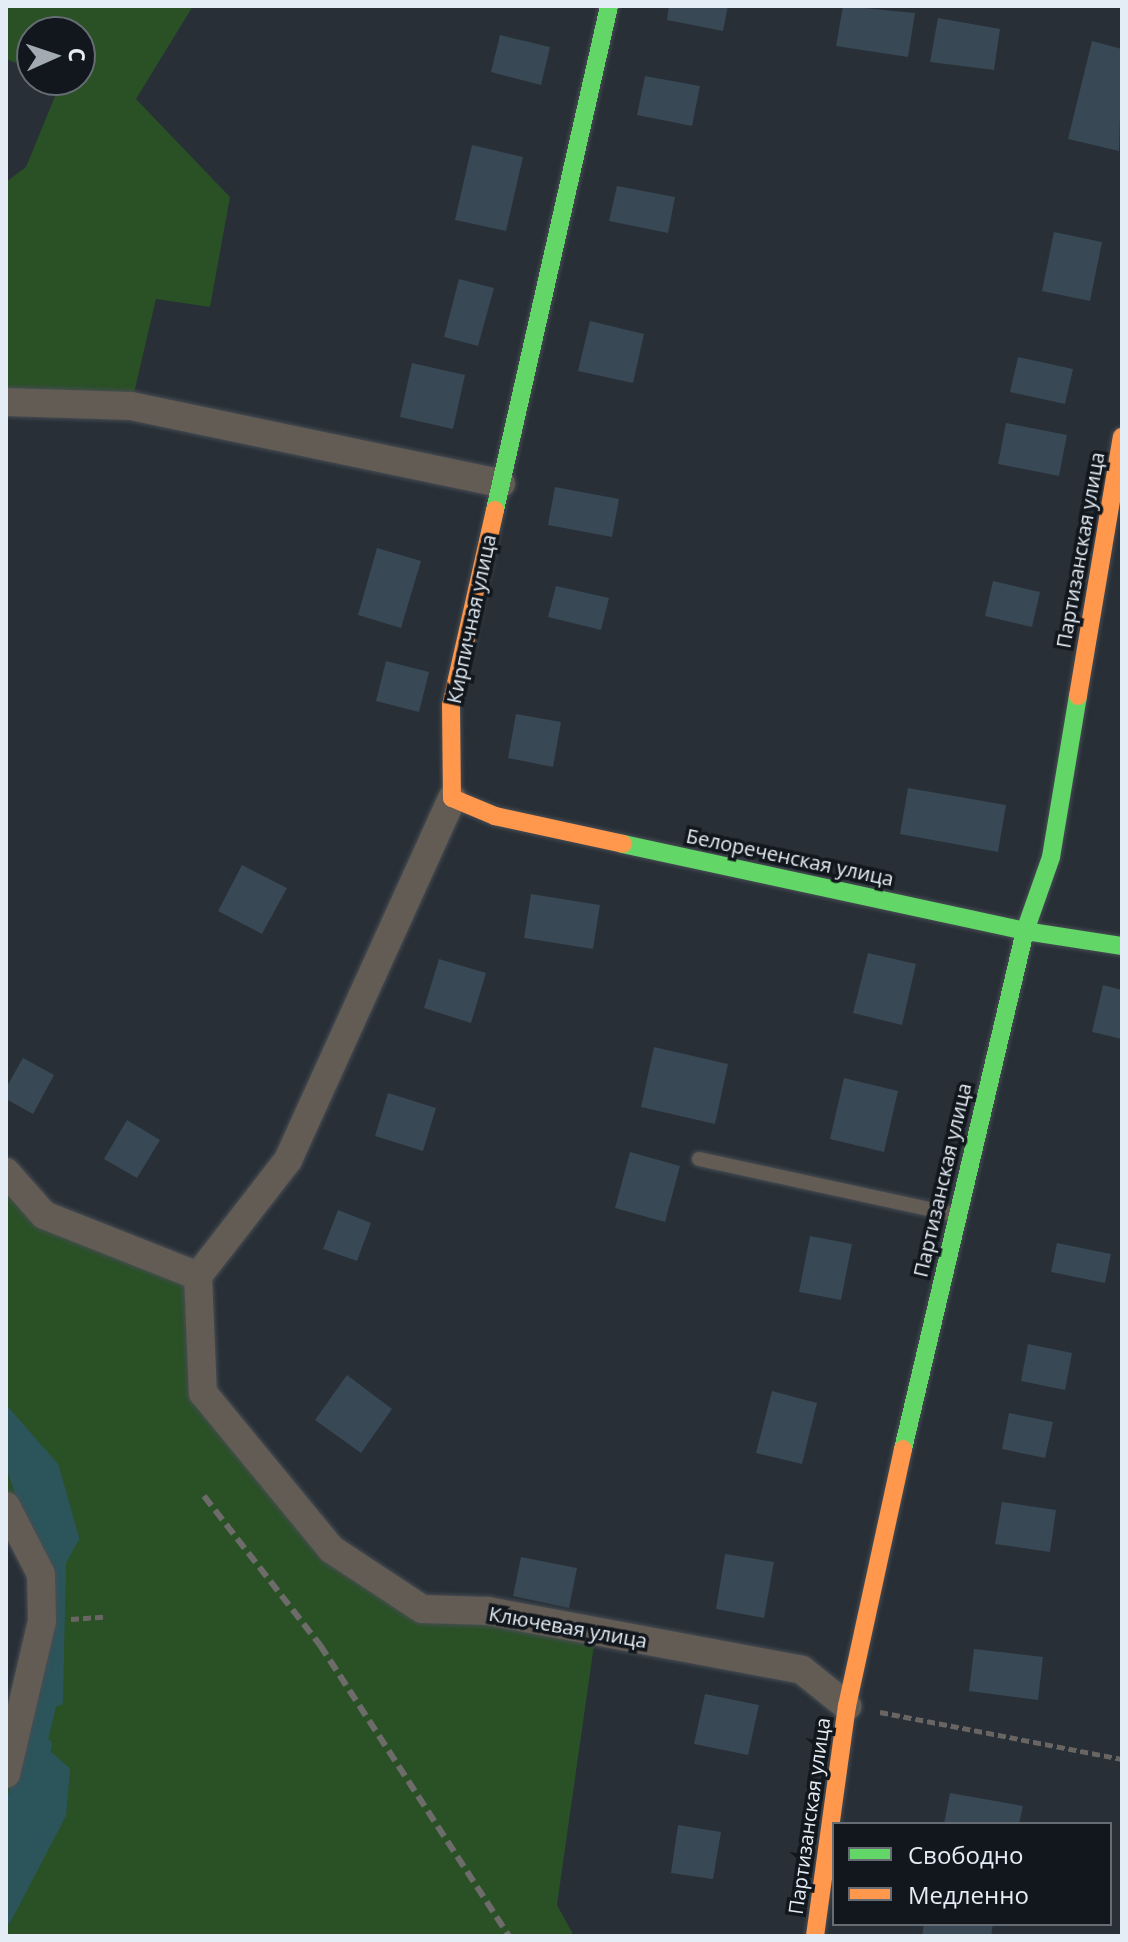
<!DOCTYPE html>
<html>
<head>
<meta charset="utf-8">
<style>
  body { margin:0 }
  #map { position:relative; width:1128px; height:1942px; overflow:hidden; background:#282f36; font-family:"Open Sans",sans-serif }
  div>[style] { position:absolute }
  .green>* { inset:0; background:#2a5026 }
  .water>* { inset:0; background:#2b555b }
  .stream>* { height:10px; margin:-5px; padding:0 5px; transform-origin:5px; border-radius:5px; background:#2b555b }
  .building>* { inset:0; background:#384855 }
  .path>* { height:5px; margin-top:-2.5px; transform-origin:0; background:repeating-linear-gradient(90deg,#696563 0 8px,transparent 0 12px) }
  .roads { filter:drop-shadow(0 0 2px #474d54) drop-shadow(0 0 2px #474d54) }
  .lane>* { height:14px; margin:-7px; padding:0 7px; transform-origin:7px; border-radius:7px; background:#635c55 }
  .street>* { height:28px; margin:-14px; padding:0 14px; transform-origin:14px; border-radius:14px; background:#635c55 }
  .fast>* { height:18px; margin:-9px; padding:0 9px; transform-origin:9px; border-radius:9px; background:#63d668 }
  .slow>* { height:18px; margin:-9px; padding:0 9px; transform-origin:9px; border-radius:9px; background:#ff974d }
  .rail>* { height:6px; margin-top:-3px; transform-origin:0; background:repeating-linear-gradient(90deg,#6e6c6b 0 12px,transparent 0 18px) }
  span { translate:-50% -50%; white-space:nowrap; text-align:center; line-height:1.15; -webkit-text-stroke:7px #11171d; paint-order:stroke }
  .street-label { font-size:20px; color:#e4ecf5 }
  .frame { position:absolute; inset:0; border:8px solid #e4ecf5; pointer-events:none }
  .legend { position:absolute; left:832px; top:1822px; width:280px; height:104px; box-sizing:border-box; background:#11171d; border:2px solid #656c73; margin:0; padding:10px 14px; list-style:none; font-size:24px; color:#e4ecf5 }
  .legend li { display:flex; align-items:center; gap:16px; height:40px }
  .legend b { width:40px; border:2px solid #656c73 }
  .north { position:absolute; left:16px; top:16px; width:80px; height:80px; box-sizing:border-box; background:#11171d; border:2px solid #656c73; border-radius:50%; rotate:87deg; font-size:22px; font-weight:700; line-height:32px; text-align:center; color:#e4ecf5 }
  .north::after { content:''; display:block; margin:auto; width:28px; height:36px; background:#a2aab2; clip-path:polygon(50% 0,100% 100%,50% 72%,0 100%) }
</style>
</head>
<body>
<div id="map">
  <div class="green">
    <div style="clip-path:polygon(6px 6px,193px 6px,136px 99px,230px 197px,210px 307px,156px 299px,131px 406px,6px 402px,6px 182px,26px 167px,60px 84px,53px 80px,80px 80px,80px 32px,32px 32px,32px 69px,6px 59px)"></div>
    <div style="clip-path:polygon(6px 1172px,44px 1215px,198px 1276px,203px 1393px,331px 1549px,422px 1609px,596px 1631px,557px 1905px,574px 1936px,6px 1936px,6px 1774px,42px 1621px,6px 1506px)"></div>
  </div>
  <div class="water">
    <div style="clip-path:polygon(6px 1412px,54px 1467px,74px 1538px,61px 1561px,60px 1690px,45px 1753px,65px 1771px,61px 1815px,6px 1920px,6px 1803px,43px 1656px,47px 1588px,6px 1467px)"></div>
  </div>
  <div class="stream">
    <div style="left:6px;top:1412px;width:73px;rotate:48.9deg"></div>
    <div style="left:54px;top:1467px;width:74px;rotate:74.3deg"></div>
    <div style="left:74px;top:1538px;width:26px;rotate:119deg"></div>
    <div style="left:61px;top:1561px;width:140px;rotate:91.2deg"></div>
    <div style="left:6px;top:1920px;width:119px;rotate:-62.4deg"></div>
    <div style="left:61px;top:1815px;width:44px;rotate:-84.8deg"></div>
    <div style="left:65px;top:1771px;width:27px;rotate:-138deg"></div>
    <div style="left:45px;top:1753px;width:9px;rotate:-77deg"></div>
  </div>
  <div class="building">
    <div style="clip-path:polygon(669px 6px,728px 6px,723px 31px,667px 20px)"></div>
    <div style="clip-path:polygon(843px 6px,915px 13px,908px 57px,836px 46px)"></div>
    <div style="clip-path:polygon(938px 18px,1000px 29px,994px 70px,930px 62px)"></div>
    <div style="clip-path:polygon(500px 35px,550px 47px,541px 85px,491px 72px)"></div>
    <div style="clip-path:polygon(1092px 41px,1122px 49px,1119px 151px,1068px 139px)"></div>
    <div style="clip-path:polygon(645px 76px,700px 86px,692px 126px,637px 115px)"></div>
    <div style="clip-path:polygon(472px 145px,523px 157px,506px 231px,455px 220px)"></div>
    <div style="clip-path:polygon(617px 186px,675px 197px,668px 233px,609px 221px)"></div>
    <div style="clip-path:polygon(1054px 232px,1102px 242px,1090px 301px,1042px 291px)"></div>
    <div style="clip-path:polygon(459px 279px,494px 288px,478px 346px,444px 337px)"></div>
    <div style="clip-path:polygon(590px 321px,644px 334px,633px 383px,578px 371px)"></div>
    <div style="clip-path:polygon(1018px 357px,1073px 369px,1065px 404px,1010px 392px)"></div>
    <div style="clip-path:polygon(412px 363px,465px 375px,453px 429px,400px 417px)"></div>
    <div style="clip-path:polygon(1006px 423px,1067px 435px,1059px 476px,998px 464px)"></div>
    <div style="clip-path:polygon(555px 487px,619px 499px,612px 537px,548px 525px)"></div>
    <div style="clip-path:polygon(377px 548px,421px 561px,401px 628px,358px 615px)"></div>
    <div style="clip-path:polygon(993px 581px,1040px 592px,1032px 627px,985px 616px)"></div>
    <div style="clip-path:polygon(556px 586px,609px 598px,601px 630px,548px 617px)"></div>
    <div style="clip-path:polygon(386px 661px,429px 672px,419px 712px,376px 701px)"></div>
    <div style="clip-path:polygon(516px 714px,561px 722px,553px 767px,508px 758px)"></div>
    <div style="clip-path:polygon(908px 788px,1006px 805px,998px 852px,900px 834px)"></div>
    <div style="clip-path:polygon(242px 865px,287px 888px,262px 934px,218px 911px)"></div>
    <div style="clip-path:polygon(531px 894px,600px 905px,593px 949px,524px 938px)"></div>
    <div style="clip-path:polygon(868px 953px,916px 964px,902px 1025px,853px 1013px)"></div>
    <div style="clip-path:polygon(439px 959px,486px 973px,471px 1023px,424px 1008px)"></div>
    <div style="clip-path:polygon(1103px 985px,1122px 990px,1122px 1039px,1092px 1032px)"></div>
    <div style="clip-path:polygon(654px 1047px,728px 1064px,715px 1124px,641px 1107px)"></div>
    <div style="clip-path:polygon(23px 1058px,54px 1075px,33px 1114px,6px 1099px,6px 1088px)"></div>
    <div style="clip-path:polygon(844px 1078px,898px 1091px,884px 1152px,830px 1139px)"></div>
    <div style="clip-path:polygon(388px 1093px,436px 1108px,423px 1151px,375px 1136px)"></div>
    <div style="clip-path:polygon(127px 1120px,160px 1140px,137px 1178px,104px 1159px)"></div>
    <div style="clip-path:polygon(630px 1152px,680px 1166px,665px 1222px,615px 1208px)"></div>
    <div style="clip-path:polygon(338px 1210px,371px 1223px,357px 1261px,323px 1249px)"></div>
    <div style="clip-path:polygon(810px 1236px,852px 1244px,841px 1300px,799px 1292px)"></div>
    <div style="clip-path:polygon(1057px 1243px,1111px 1254px,1105px 1283px,1051px 1272px)"></div>
    <div style="clip-path:polygon(1028px 1344px,1072px 1353px,1065px 1390px,1021px 1381px)"></div>
    <div style="clip-path:polygon(347px 1375px,392px 1409px,361px 1453px,315px 1420px)"></div>
    <div style="clip-path:polygon(772px 1391px,817px 1403px,802px 1464px,756px 1453px)"></div>
    <div style="clip-path:polygon(1009px 1413px,1053px 1422px,1045px 1458px,1002px 1449px)"></div>
    <div style="clip-path:polygon(1002px 1502px,1056px 1510px,1050px 1552px,995px 1544px)"></div>
    <div style="clip-path:polygon(725px 1554px,774px 1562px,764px 1618px,716px 1609px)"></div>
    <div style="clip-path:polygon(521px 1557px,577px 1568px,569px 1608px,513px 1596px)"></div>
    <div style="clip-path:polygon(974px 1649px,1043px 1657px,1038px 1700px,969px 1691px)"></div>
    <div style="clip-path:polygon(705px 1694px,759px 1705px,748px 1755px,694px 1744px)"></div>
    <div style="clip-path:polygon(950px 1793px,1023px 1806px,1019px 1824px,944px 1824px)"></div>
    <div style="clip-path:polygon(678px 1825px,721px 1832px,713px 1879px,671px 1873px)"></div>
    <div style="clip-path:polygon(924px 1924px,993px 1924px,991px 1936px,922px 1936px)"></div>
  </div>
  <div class="path">
    <div style="left:71px;top:1619px;width:32px;rotate:-4deg"></div>
    <div style="left:880px;top:1712px;width:247px;rotate:11deg"></div>
  </div>
  <div class="roads">
    <div class="lane">
      <div style="left:699px;top:1159px;width:258px;rotate:12.3deg"></div>
    </div>
    <div class="street">
      <div style="left:6px;top:402px;width:125px;rotate:1.8deg"></div>
      <div style="left:131px;top:406px;width:378px;rotate:11.8deg"></div>
      <div style="left:6px;top:1172px;width:57px;rotate:48.5deg"></div>
      <div style="left:44px;top:1215px;width:166px;rotate:21.6deg"></div>
      <div style="left:198px;top:1276px;width:117px;rotate:87.6deg"></div>
      <div style="left:203px;top:1393px;width:202px;rotate:50.6deg"></div>
      <div style="left:331px;top:1549px;width:109px;rotate:33.4deg"></div>
      <div style="left:422px;top:1609px;width:66px;rotate:1.7deg"></div>
      <div style="left:488px;top:1611px;width:319px;rotate:10.6deg"></div>
      <div style="left:802px;top:1670px;width:58px;rotate:38.7deg"></div>
      <div style="left:198px;top:1276px;width:147px;rotate:-52.2deg"></div>
      <div style="left:288px;top:1160px;width:397px;rotate:-65.6deg"></div>
      <div style="left:6px;top:1506px;width:76px;rotate:62.8deg"></div>
      <div style="left:41px;top:1574px;width:47px;rotate:88.8deg"></div>
      <div style="left:42px;top:1621px;width:157px;rotate:103.2deg"></div>
    </div>
    <div class="fast">
      <div style="left:495px;top:510px;width:517px;rotate:-77.25deg"></div>
      <div style="left:623px;top:844px;width:411px;rotate:12.2deg"></div>
      <div style="left:1025px;top:931px;width:98px;rotate:8.8deg"></div>
      <div style="left:903px;top:1449px;width:532px;rotate:-76.75deg"></div>
      <div style="left:1025px;top:931px;width:78px;rotate:-70.6deg"></div>
      <div style="left:1051px;top:857px;width:163px;rotate:-80.5deg"></div>
    </div>
    <div class="slow">
      <div style="left:495px;top:510px;width:200px;rotate:102.7deg"></div>
      <div style="left:451px;top:705px;width:93px;rotate:89.4deg"></div>
      <div style="left:452px;top:798px;width:47px;rotate:22.7deg"></div>
      <div style="left:495px;top:816px;width:131px;rotate:12.3deg"></div>
      <div style="left:1078px;top:696px;width:263px;rotate:-80.4deg"></div>
      <div style="left:815px;top:1936px;width:232px;rotate:-82.1deg"></div>
      <div style="left:847px;top:1706px;width:263px;rotate:-77.7deg"></div>
    </div>
  </div>
  <div class="rail">
    <div style="left:204px;top:1496px;width:189px;rotate:52.1deg"></div>
    <div style="left:320px;top:1645px;width:347px;rotate:57deg"></div>
  </div>
  <div class="street-label">
    <span style="left:1080px;top:550px;rotate:-80deg">Партизанская улица</span>
    <span style="left:471px;top:619px;rotate:-78deg">Кирпичная улица</span>
    <span style="left:790px;top:857px;rotate:12deg">Белореченская улица</span>
    <span style="left:942px;top:1180px;rotate:-77deg">Партизанская улица</span>
    <span style="left:568px;top:1627px;rotate:10deg">Ключевая улица</span>
    <span style="left:809px;top:1816px;rotate:-82deg">Партизанская улица</span>
  </div>
  <div class="frame"></div>
  <ul class="legend">
  <li><b style="height:10px;background:#63d668"></b>Свободно</li>
  <li><b style="height:10px;background:#ff974d"></b>Медленно</li>
  </ul>
  <div class="north">С</div>
</div>
</body>
</html>
